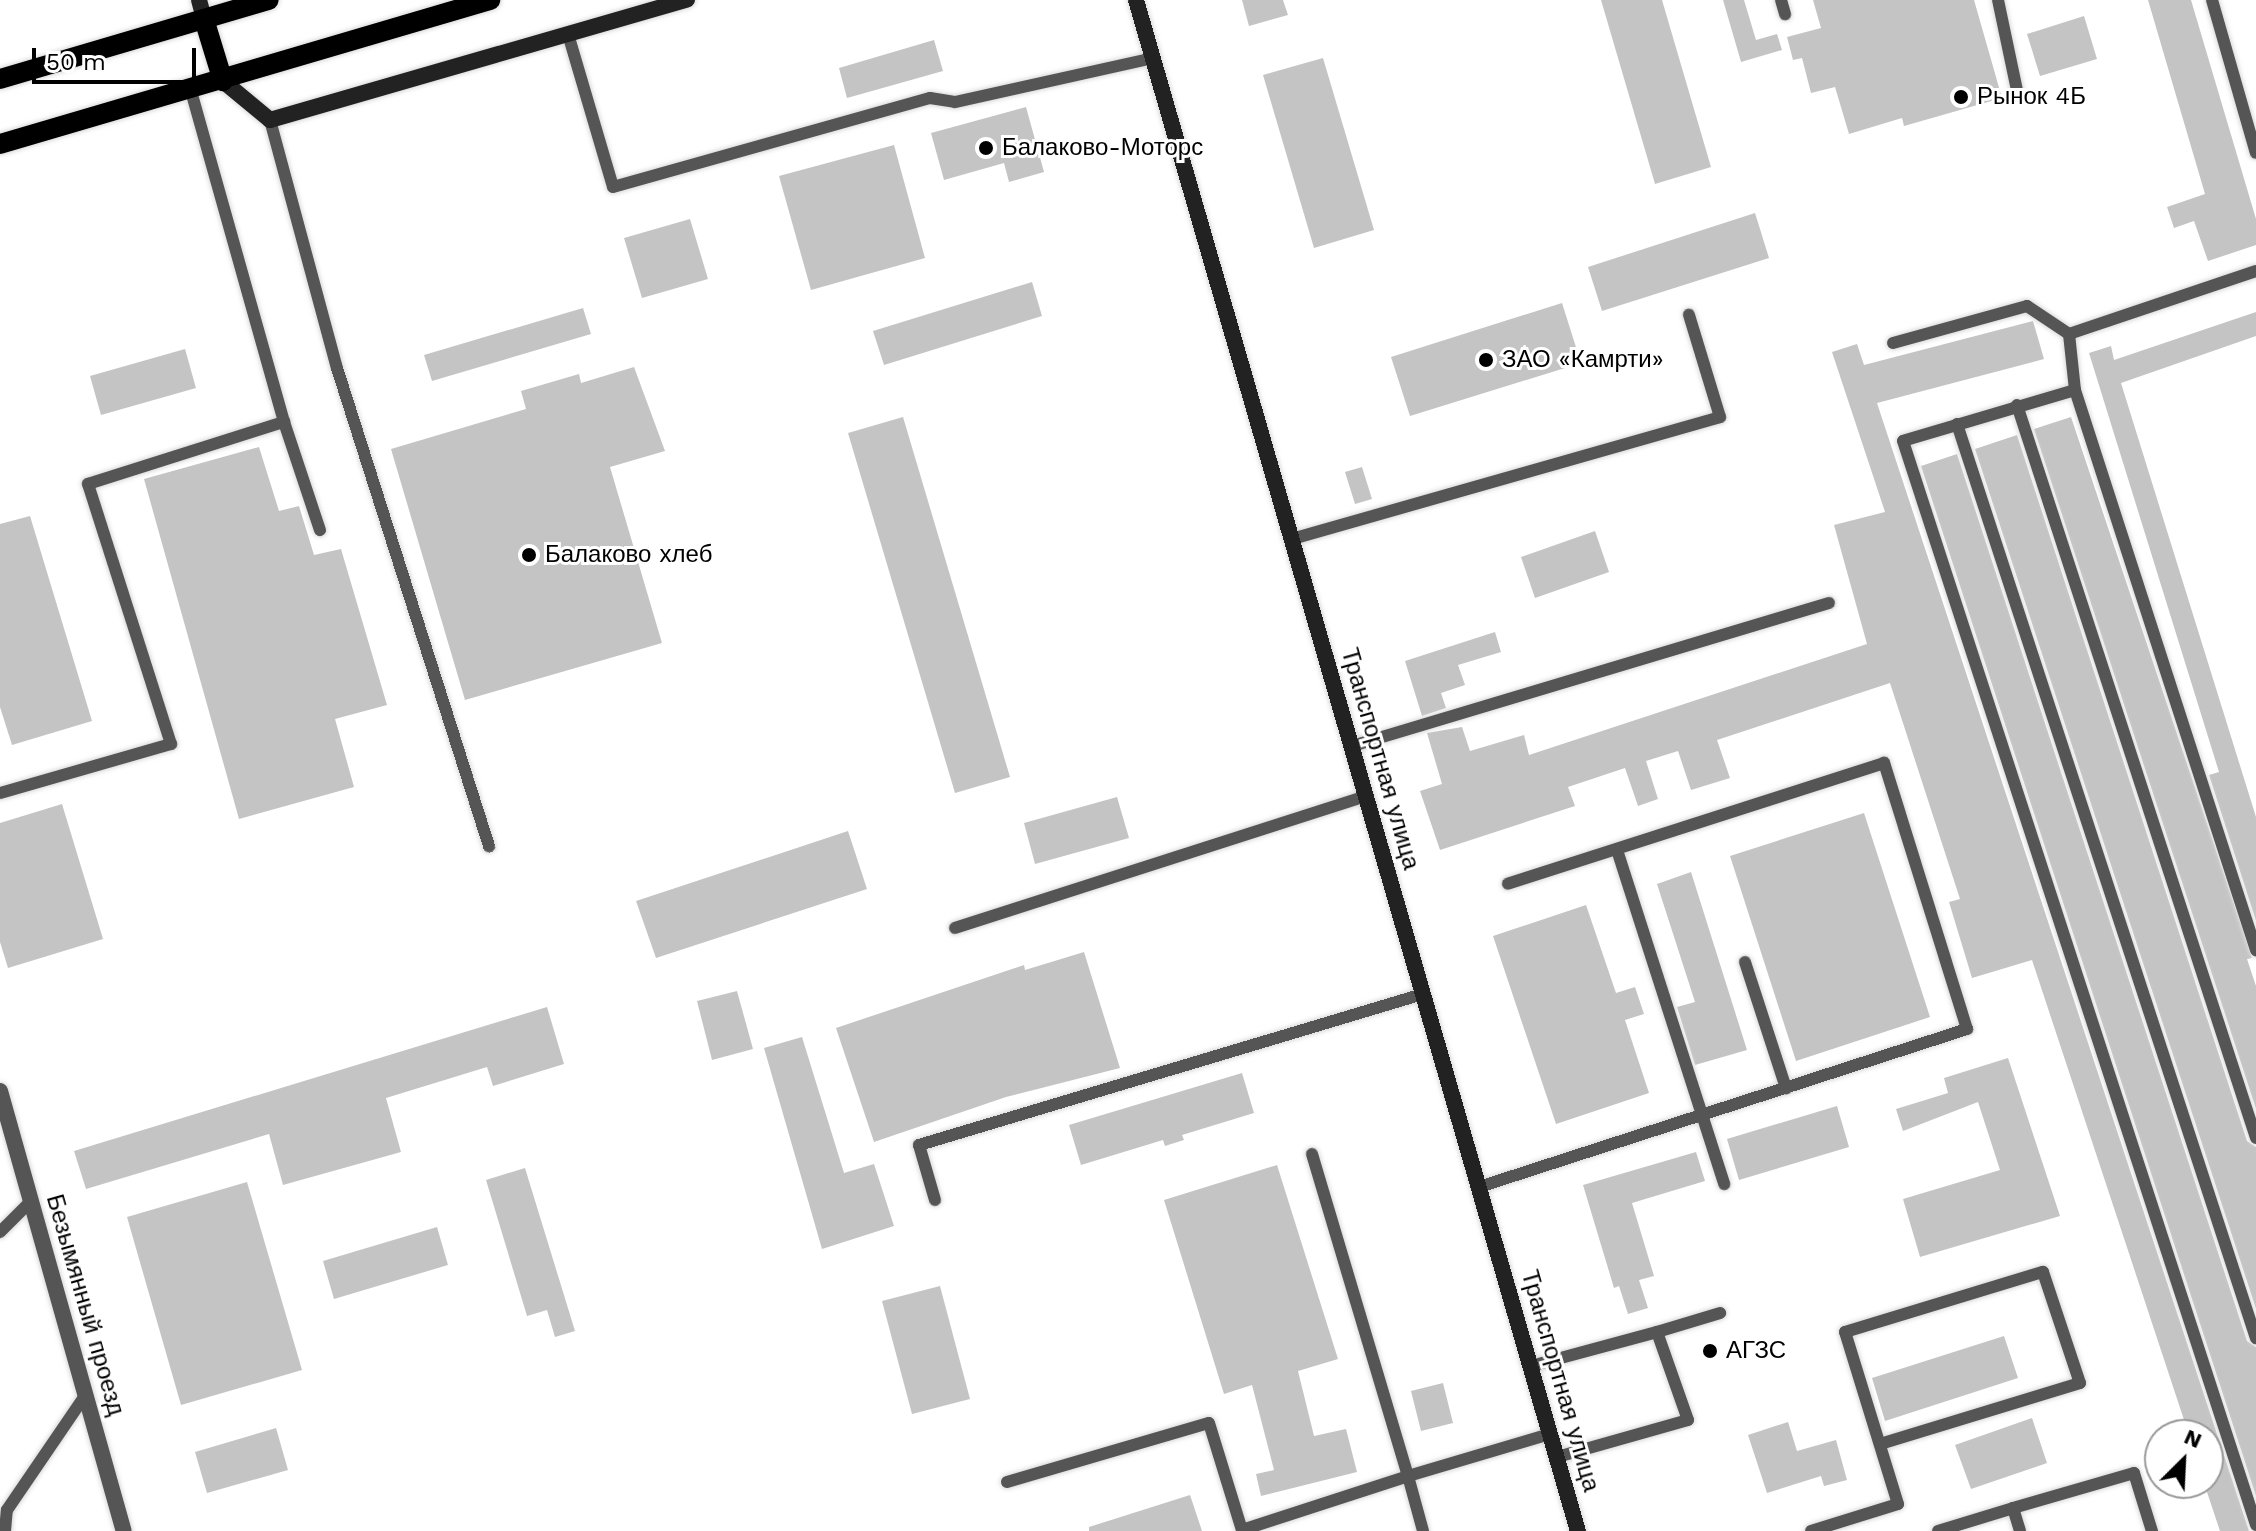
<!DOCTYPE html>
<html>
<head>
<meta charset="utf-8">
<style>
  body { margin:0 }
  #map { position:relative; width:2256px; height:1531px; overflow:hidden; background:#fff; font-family:"Work Sans",sans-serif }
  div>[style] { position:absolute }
  .building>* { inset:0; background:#c4c4c4 }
  .roads { filter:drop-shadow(0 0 2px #dbdbdb) drop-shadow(0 0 2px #dbdbdb) }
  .service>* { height:12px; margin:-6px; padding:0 6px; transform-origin:6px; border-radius:6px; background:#555 }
  .minor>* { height:16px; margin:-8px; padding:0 8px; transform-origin:8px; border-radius:8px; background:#555 }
  .secondary>* { height:16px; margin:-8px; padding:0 8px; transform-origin:8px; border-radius:8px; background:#222 }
  .primary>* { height:20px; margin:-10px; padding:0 10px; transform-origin:10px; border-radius:10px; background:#000 }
  .dots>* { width:22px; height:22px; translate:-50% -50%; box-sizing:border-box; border:4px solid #fff; border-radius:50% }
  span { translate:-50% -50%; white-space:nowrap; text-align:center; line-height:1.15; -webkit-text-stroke:6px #fff; paint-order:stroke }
  .poi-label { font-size:24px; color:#000 }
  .left { translate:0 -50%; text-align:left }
  .street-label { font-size:24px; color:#000 }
  .north { position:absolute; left:2144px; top:1419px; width:80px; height:80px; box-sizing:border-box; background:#fff; border:2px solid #999; border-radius:50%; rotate:24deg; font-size:22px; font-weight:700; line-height:32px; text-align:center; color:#000 }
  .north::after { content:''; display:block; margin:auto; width:28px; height:36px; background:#000; clip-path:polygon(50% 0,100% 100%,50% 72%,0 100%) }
  .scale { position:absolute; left:32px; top:48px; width:164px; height:36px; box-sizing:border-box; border:4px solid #000; border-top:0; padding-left:10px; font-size:24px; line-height:28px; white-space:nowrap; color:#000; -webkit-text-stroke:6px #fff; paint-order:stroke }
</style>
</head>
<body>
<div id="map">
  <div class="building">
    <div style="clip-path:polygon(1242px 0,1283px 0,1288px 15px,1249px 26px)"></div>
    <div style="clip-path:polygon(1601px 0,1662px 0,1711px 167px,1655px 184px)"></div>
    <div style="clip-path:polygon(1723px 0,1744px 0,1756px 40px,1777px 34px,1782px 50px,1741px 62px)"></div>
    <div style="clip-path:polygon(1813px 0,1974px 0,2002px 98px,1904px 126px,1902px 118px,1849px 134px,1835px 87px,1811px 93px,1802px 58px,1793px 60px,1787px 37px,1821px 28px)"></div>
    <div style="clip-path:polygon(2148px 0,2191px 0,2256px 219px,2256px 245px,2208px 261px,2194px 221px,2174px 228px,2167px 207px,2205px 194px)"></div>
    <div style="clip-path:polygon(2084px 16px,2097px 59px,2040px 76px,2027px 34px)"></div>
    <div style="clip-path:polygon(934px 40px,943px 71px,847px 98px,839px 68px)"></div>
    <div style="clip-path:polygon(1323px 58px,1374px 230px,1314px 248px,1263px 75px)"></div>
    <div style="clip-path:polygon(1026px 107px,1044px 172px,1009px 182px,1004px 163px,944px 180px,931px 133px)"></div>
    <div style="clip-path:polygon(894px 145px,925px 258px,811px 290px,779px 176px)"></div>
    <div style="clip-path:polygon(1755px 213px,1769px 258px,1602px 311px,1588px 267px)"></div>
    <div style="clip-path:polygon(690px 219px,708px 279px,642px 298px,624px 238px)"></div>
    <div style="clip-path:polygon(1032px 282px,1042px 316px,884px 365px,873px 331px)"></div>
    <div style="clip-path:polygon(1562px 303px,1581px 363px,1410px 416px,1391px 357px)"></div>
    <div style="clip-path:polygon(583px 308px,591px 334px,432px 381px,424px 355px)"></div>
    <div style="clip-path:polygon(2256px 312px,2256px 336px,2121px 383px,2256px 817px,2256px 921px,2209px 775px,2219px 772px,2089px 353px,2111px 346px,2114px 360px)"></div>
    <div style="clip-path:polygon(2033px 321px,2044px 359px,1877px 403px,2249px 1531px,2220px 1531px,2204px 1483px,2208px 1435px,2189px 1435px,2032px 960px,1972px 978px,1949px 902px,1960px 899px,1890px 683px,1717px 740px,1730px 778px,1691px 790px,1678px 751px,1646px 761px,1658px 799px,1638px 806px,1625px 768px,1568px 787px,1575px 806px,1440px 850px,1420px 791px,1442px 784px,1427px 733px,1462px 727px,1470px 751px,1524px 735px,1529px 755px,1867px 644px,1834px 525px,1885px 512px,1832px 352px,1857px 344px,1864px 365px)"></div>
    <div style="clip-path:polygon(185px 349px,196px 388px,101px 415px,90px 376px)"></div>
    <div style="clip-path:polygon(634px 367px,665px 451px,610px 467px,662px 643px,465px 700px,391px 449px,526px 409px,521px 391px,579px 374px,581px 383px)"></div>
    <div style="clip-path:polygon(903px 417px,1010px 777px,955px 793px,848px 433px)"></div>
    <div style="clip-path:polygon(2071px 417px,2252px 958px,2247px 959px,2256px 986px,2256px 1109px,2034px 429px)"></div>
    <div style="clip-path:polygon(2017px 435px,2247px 1141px,2256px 1147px,2256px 1309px,1975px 449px)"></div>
    <div style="clip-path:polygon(259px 447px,279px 511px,299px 506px,314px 555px,341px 549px,387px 705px,335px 719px,354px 787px,239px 819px,144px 479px)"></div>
    <div style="clip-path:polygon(1957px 454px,2247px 1341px,2256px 1347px,2256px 1496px,1921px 466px)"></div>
    <div style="clip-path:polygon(1362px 467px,1372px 499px,1355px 504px,1345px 472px)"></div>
    <div style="clip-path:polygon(30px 516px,92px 721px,12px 745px,0 707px,0 524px)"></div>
    <div style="clip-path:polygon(1595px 531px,1609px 572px,1535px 598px,1521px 557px)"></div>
    <div style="clip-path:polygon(1495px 632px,1501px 652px,1458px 665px,1465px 685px,1441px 693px,1446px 708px,1422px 716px,1405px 661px)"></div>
    <div style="clip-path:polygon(1117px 797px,1129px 838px,1035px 864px,1024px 823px)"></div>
    <div style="clip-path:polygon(62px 804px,103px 939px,8px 968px,0 942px,0 823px)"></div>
    <div style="clip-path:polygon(1864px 813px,1930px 1017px,1796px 1061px,1730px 856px)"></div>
    <div style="clip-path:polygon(848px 831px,867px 889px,656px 958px,636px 901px)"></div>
    <div style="clip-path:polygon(1691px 872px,1747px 1050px,1695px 1065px,1677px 1007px,1695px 1002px,1657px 884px)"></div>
    <div style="clip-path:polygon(1586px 905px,1616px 993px,1635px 987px,1644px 1014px,1625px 1020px,1649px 1093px,1556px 1124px,1493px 936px)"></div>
    <div style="clip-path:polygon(1084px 952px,1120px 1068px,1006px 1097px,874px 1142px,836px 1028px,1024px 965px,1025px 970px)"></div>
    <div style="clip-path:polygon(737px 991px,753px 1049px,712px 1060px,697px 1001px)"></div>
    <div style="clip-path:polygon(547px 1007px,564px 1064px,493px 1086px,487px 1067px,386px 1098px,401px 1152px,283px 1185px,269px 1134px,86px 1189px,74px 1151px)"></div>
    <div style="clip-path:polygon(802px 1037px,844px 1173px,874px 1164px,894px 1226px,822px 1249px,764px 1048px)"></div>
    <div style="clip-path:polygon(2008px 1058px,2060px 1216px,1920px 1257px,1903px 1199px,2000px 1170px,1978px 1102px,1903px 1131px,1896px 1109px,1948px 1093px,1944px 1078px)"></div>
    <div style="clip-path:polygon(1242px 1073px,1254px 1113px,1182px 1135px,1184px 1140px,1165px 1146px,1163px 1140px,1081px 1165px,1069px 1125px)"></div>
    <div style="clip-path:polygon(1837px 1106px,1849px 1147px,1739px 1180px,1727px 1139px)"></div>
    <div style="clip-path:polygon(1696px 1152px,1705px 1181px,1632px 1203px,1654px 1276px,1639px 1280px,1648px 1308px,1628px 1314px,1619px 1286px,1614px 1288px,1583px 1185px)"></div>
    <div style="clip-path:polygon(1277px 1165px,1338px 1359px,1298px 1371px,1314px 1436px,1346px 1429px,1357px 1472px,1261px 1496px,1256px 1474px,1274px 1470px,1252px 1385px,1224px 1394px,1164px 1200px)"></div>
    <div style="clip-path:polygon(525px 1168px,575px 1331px,555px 1337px,547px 1310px,527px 1316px,486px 1180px)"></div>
    <div style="clip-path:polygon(247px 1182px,302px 1370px,181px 1405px,127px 1217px)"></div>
    <div style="clip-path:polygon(437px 1227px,448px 1265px,334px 1299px,323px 1261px)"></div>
    <div style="clip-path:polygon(940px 1286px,970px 1399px,912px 1414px,882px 1301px)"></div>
    <div style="clip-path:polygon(2004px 1336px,2018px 1378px,1885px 1421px,1872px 1378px)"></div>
    <div style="clip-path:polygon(1443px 1383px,1453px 1423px,1421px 1431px,1411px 1391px)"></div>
    <div style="clip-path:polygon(2032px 1418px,2047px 1463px,1971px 1489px,1955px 1445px)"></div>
    <div style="clip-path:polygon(1788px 1422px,1797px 1451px,1836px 1440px,1847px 1480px,1824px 1486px,1821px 1476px,1767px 1493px,1748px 1435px)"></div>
    <div style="clip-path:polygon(276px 1428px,288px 1470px,207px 1493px,195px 1452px)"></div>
    <div style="clip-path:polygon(1190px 1495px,1202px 1531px,1089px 1531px,1089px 1527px)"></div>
  </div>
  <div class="roads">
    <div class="service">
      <div style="left:1781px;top:0;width:15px;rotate:74deg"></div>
      <div style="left:1998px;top:0;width:92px;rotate:78.1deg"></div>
      <div style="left:2212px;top:0;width:159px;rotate:74deg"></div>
      <div style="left:568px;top:34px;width:159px;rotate:73.6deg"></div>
      <div style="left:613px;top:187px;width:329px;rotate:-15.7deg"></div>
      <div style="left:930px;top:98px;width:25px;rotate:9deg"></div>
      <div style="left:955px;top:102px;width:203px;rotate:-12.5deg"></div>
      <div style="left:191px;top:91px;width:344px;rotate:74.3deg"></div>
      <div style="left:284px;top:422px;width:114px;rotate:71.6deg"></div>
      <div style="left:270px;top:120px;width:257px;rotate:74.9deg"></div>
      <div style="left:337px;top:368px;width:502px;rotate:72.36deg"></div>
      <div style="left:2256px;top:271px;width:197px;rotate:161.4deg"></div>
      <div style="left:2069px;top:334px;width:56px;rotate:83.9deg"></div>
      <div style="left:2075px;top:390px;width:589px;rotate:72.09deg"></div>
      <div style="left:1893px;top:343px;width:139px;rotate:-15.4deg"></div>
      <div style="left:2027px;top:306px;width:50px;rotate:33.7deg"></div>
      <div style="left:2075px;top:390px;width:179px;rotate:163.5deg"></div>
      <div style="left:1903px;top:441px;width:1140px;rotate:71.96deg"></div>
      <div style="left:2017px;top:405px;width:771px;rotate:71.94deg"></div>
      <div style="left:1957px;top:424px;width:962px;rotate:71.89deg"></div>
      <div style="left:1292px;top:539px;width:445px;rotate:-15.9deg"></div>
      <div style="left:1720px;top:417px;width:107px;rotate:-106.9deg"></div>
      <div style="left:1352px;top:746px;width:498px;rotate:-16.7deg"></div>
      <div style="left:0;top:793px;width:178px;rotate:-16deg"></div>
      <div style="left:171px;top:744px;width:273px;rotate:-107.7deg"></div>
      <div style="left:88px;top:484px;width:206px;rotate:-17.6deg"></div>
      <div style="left:1617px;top:850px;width:351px;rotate:72.2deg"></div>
      <div style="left:955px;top:928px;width:432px;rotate:-17.8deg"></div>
      <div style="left:1745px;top:962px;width:133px;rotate:72deg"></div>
      <div style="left:1312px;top:1154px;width:336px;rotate:73.4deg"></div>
      <div style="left:1408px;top:1476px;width:148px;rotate:-16.5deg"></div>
      <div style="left:1479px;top:1187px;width:513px;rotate:-17.94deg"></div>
      <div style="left:1967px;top:1029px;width:279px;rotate:-107.3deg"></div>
      <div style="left:1884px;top:763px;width:395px;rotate:162.2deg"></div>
      <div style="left:935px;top:1200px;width:57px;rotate:-106.2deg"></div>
      <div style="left:919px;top:1145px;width:526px;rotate:-16.68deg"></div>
      <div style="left:0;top:1232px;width:44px;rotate:-45deg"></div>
      <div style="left:1657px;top:1332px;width:66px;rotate:-16.8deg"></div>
      <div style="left:1531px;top:1366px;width:131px;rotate:-15.1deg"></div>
      <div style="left:1657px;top:1332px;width:93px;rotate:70.6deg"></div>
      <div style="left:1688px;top:1420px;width:136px;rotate:164.2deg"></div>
      <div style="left:1007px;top:1482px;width:210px;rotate:-16.3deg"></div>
      <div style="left:1209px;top:1423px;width:112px;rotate:72.9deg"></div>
      <div style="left:1242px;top:1530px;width:175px;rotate:-18deg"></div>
      <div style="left:1408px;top:1476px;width:57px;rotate:74.7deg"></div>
      <div style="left:2013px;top:1508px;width:126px;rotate:-16.1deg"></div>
      <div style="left:2134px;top:1473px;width:61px;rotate:72.8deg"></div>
      <div style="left:5px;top:1531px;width:21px;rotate:-85deg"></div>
      <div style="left:7px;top:1510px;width:140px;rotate:-55.7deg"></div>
      <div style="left:1811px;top:1531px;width:91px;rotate:-17.2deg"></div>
      <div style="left:1898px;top:1504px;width:180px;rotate:-107.1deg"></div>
      <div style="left:1845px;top:1332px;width:207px;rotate:-16.9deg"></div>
      <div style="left:2043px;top:1272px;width:117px;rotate:71.6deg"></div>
      <div style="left:2080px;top:1383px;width:209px;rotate:163deg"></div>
      <div style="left:1938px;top:1531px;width:78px;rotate:-17deg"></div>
      <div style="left:2013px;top:1508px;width:24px;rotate:73deg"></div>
    </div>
    <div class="minor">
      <div style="left:0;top:1091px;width:457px;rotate:74.3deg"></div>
    </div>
    <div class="secondary">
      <div style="left:199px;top:0;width:20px;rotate:75deg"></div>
      <div style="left:1136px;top:0;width:1594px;rotate:73.9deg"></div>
      <div style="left:223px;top:81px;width:61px;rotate:39.7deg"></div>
      <div style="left:270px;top:120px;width:434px;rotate:-16.1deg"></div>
    </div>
    <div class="primary">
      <div style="left:204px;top:19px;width:65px;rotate:73deg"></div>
      <div style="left:0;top:79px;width:280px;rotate:-16.4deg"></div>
      <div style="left:0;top:144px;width:511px;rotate:-16.38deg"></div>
    </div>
  </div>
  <div class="dots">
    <div style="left:1961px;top:97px;background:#000"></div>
    <div style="left:986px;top:148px;background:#000"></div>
    <div style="left:1486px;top:360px;background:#000"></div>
    <div style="left:529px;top:555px;background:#000"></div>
    <div style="left:1710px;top:1351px;background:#000"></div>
  </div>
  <div class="poi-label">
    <span class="left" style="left:1977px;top:97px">Рынок 4Б</span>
    <span class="left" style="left:1002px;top:148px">Балаково-Моторс</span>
    <span class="left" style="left:1502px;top:360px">ЗАО «Камрти»</span>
    <span class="left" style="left:545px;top:555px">Балаково хлеб</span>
    <span class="left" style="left:1726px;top:1351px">АГЗС</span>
  </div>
  <div class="street-label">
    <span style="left:1380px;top:759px;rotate:74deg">Транспортная улица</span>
    <span style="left:85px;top:1305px;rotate:74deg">Безымянный проезд</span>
    <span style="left:1560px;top:1381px;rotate:74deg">Транспортная улица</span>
  </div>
  <div class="north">N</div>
  <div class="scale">50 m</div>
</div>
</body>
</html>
